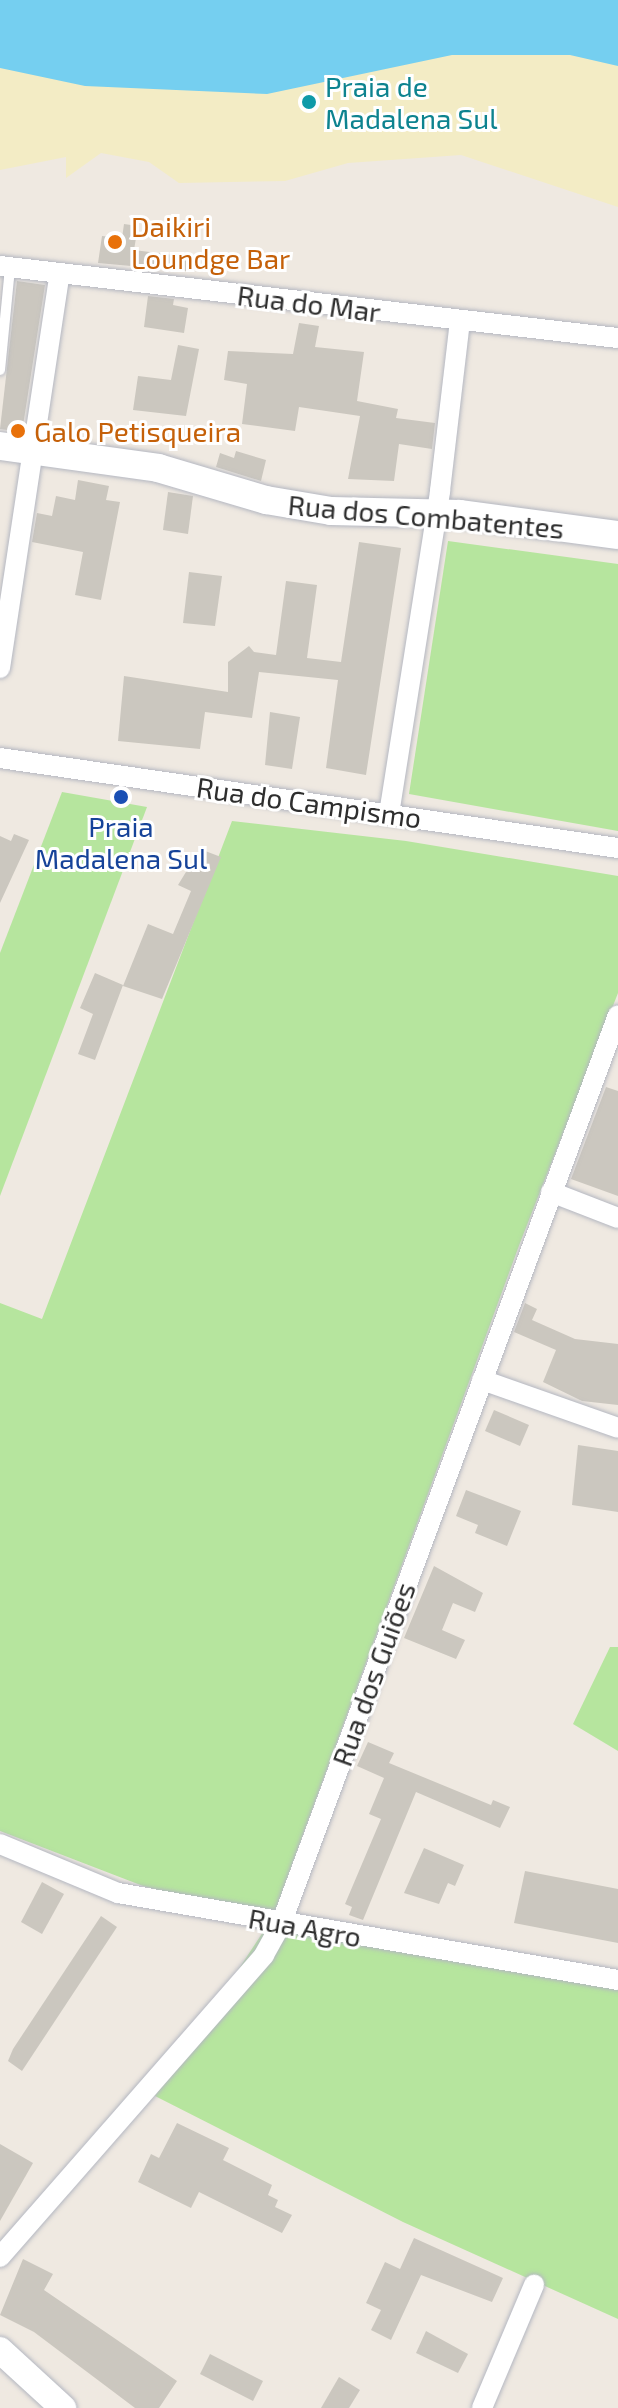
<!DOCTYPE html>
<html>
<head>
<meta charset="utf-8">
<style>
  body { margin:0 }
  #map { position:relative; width:618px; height:2408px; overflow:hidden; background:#efe9e1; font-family:"Exo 2",sans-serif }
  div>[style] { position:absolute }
  .green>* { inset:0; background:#b6e59e }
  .sand>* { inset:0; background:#f3ecc5 }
  .water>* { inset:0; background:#75cff0 }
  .building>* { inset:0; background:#cbc7bf }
  .roads { filter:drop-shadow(0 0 2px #b4b7c1) drop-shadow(0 0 2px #b4b7c1) }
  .service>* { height:10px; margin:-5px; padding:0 5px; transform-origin:5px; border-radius:5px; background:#fff }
  .minor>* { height:20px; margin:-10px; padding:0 10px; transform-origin:10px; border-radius:10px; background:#fff }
  .tertiary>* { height:26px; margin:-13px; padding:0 13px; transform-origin:13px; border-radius:13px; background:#fff }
  .secondary>* { height:28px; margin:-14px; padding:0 14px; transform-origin:14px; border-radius:14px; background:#fff }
  .dots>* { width:22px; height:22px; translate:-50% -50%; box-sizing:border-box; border:4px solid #fff; border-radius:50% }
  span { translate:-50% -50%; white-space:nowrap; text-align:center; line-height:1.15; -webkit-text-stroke:6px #fff; paint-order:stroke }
  .culture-label { font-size:28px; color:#0d838f }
  .left { translate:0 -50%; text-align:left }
  .food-label { font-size:28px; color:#c56008 }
  .street-label { font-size:28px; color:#2e2e2e }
  .transit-label { font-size:28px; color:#164399 }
</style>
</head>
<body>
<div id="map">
  <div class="green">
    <div style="clip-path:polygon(448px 541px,618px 564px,618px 831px,409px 794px)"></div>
    <div style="clip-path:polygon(62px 792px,147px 807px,0 1196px,0 953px)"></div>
    <div style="clip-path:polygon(232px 821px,406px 841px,618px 876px,618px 993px,520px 1243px,272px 1919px,618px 1987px,618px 2319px,403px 2222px,155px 2096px,271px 1920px,143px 1886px,0 1831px,0 1303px,42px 1319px)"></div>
    <div style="clip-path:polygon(610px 1647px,618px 1647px,618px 1751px,573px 1724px)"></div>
  </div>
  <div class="sand">
    <div style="clip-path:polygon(0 0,618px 42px,618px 207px,461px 155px,348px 163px,285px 181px,179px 183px,149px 162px,101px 153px,66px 178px,66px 157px,0 170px)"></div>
  </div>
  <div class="water">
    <div style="clip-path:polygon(0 0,618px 0,618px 66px,570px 55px,452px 55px,267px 94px,85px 86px,0 68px)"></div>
  </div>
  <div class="building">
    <div style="clip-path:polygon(124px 224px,138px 226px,134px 250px,188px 257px,186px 271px,98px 263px,102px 236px,122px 238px)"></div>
    <div style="clip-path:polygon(17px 281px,45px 285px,22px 432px,0 429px)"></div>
    <div style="clip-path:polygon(148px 296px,174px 299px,173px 305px,188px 308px,184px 333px,144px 327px)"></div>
    <div style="clip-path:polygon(299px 323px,319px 326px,315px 347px,364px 352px,357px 401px,398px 409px,396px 418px,435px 423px,432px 449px,399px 444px,394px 481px,348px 479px,360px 416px,299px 407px,295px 431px,242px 424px,247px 384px,224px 380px,228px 351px,293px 354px)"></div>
    <div style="clip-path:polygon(178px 345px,199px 349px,186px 416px,133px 410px,138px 376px,171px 380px)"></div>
    <div style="clip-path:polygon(236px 451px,266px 460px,261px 481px,216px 467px,220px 453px,234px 458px)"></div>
    <div style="clip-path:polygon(78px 480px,109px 486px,106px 500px,120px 502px,101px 600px,75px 595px,83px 552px,32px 542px,37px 513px,52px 516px,56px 496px,75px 500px)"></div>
    <div style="clip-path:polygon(168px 492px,193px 496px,188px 534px,163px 530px)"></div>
    <div style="clip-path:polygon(359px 542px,401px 548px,366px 775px,326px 768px,338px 680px,259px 672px,252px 718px,205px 712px,200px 749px,118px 741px,124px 676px,228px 692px,228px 662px,249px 646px,254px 652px,276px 655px,286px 581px,317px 585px,307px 658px,341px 662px)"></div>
    <div style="clip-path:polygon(189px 572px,222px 576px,215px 626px,183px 623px)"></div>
    <div style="clip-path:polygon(270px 712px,300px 717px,292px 769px,265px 765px)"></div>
    <div style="clip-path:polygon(14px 834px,29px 840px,0 903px,0 836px,11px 841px)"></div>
    <div style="clip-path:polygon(200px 849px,221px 857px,162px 999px,123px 986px,148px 924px,173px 934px,191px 891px,178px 885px)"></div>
    <div style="clip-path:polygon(95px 973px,123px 985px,95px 1060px,78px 1054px,93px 1014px,80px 1008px)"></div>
    <div style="clip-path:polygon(606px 1087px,618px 1091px,618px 1196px,571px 1179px)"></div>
    <div style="clip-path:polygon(525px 1303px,537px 1309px,532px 1320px,575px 1339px,618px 1344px,618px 1405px,582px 1401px,543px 1382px,556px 1350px,514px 1332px)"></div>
    <div style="clip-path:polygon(494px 1410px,529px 1425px,520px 1446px,485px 1431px)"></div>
    <div style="clip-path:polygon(578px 1445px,618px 1451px,618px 1512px,572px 1505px)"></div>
    <div style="clip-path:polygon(466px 1490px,521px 1511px,507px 1546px,475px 1533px,478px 1525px,456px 1516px)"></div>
    <div style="clip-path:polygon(434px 1566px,483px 1593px,475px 1612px,453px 1603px,442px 1630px,465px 1640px,456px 1659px,404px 1638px)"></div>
    <div style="clip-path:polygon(368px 1742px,394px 1753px,389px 1763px,491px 1805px,493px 1800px,510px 1807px,500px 1828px,416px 1792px,363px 1920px,349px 1915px,352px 1907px,345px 1904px,381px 1819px,369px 1814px,384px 1778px,357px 1766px)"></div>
    <div style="clip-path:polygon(424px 1848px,464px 1865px,455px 1886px,448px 1883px,439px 1904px,404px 1893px)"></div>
    <div style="clip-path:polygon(525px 1871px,618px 1889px,618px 1943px,514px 1923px)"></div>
    <div style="clip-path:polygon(42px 1882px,64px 1894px,42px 1934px,21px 1922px)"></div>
    <div style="clip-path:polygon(101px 1916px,117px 1927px,22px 2071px,8px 2061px,13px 2049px)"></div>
    <div style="clip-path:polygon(177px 2123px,229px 2148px,223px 2160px,272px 2185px,268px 2195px,278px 2200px,275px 2207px,292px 2215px,282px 2233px,199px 2192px,191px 2208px,138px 2182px,151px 2154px,159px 2158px)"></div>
    <div style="clip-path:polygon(0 2144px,33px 2163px,0 2221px)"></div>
    <div style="clip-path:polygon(414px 2238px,503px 2278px,492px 2302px,421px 2275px,391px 2340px,371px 2330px,381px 2310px,366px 2303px,385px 2262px,400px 2269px)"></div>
    <div style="clip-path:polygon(23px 2259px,53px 2274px,44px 2290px,177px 2381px,159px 2408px,135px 2408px,34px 2332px,0 2315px)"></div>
    <div style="clip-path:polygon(426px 2331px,468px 2354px,458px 2373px,416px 2353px)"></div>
    <div style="clip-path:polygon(210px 2354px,263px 2381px,253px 2401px,200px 2374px)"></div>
    <div style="clip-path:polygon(339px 2377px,360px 2390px,349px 2408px,321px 2408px)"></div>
  </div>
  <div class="roads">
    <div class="service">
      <div style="left:0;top:370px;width:102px;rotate:-84.4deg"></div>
    </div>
    <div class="minor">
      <div style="left:0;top:266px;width:622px;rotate:6.65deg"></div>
      <div style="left:0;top:668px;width:396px;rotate:-81.4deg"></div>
      <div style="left:0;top:758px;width:625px;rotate:8.29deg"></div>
      <div style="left:389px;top:814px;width:327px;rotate:-81deg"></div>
      <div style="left:440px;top:491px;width:171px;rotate:-83.3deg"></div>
      <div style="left:551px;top:1192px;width:72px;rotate:21.2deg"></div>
      <div style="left:482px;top:1380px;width:144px;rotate:19.4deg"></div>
      <div style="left:0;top:1844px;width:128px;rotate:22.6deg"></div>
      <div style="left:118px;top:1893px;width:508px;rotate:9.87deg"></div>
      <div style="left:0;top:2257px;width:401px;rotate:-48.8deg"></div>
      <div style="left:264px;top:1955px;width:35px;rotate:-61deg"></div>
      <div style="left:281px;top:1924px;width:969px;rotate:-69.66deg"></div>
      <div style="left:482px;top:2408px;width:134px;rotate:-67.1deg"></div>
    </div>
    <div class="tertiary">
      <div style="left:0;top:2350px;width:86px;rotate:42.6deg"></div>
    </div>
    <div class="secondary">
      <div style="left:0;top:446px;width:160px;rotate:7.9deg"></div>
      <div style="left:158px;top:468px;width:113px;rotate:16.5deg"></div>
      <div style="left:266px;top:500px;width:66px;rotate:9.6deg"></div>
      <div style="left:331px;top:511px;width:129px;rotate:1.3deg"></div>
      <div style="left:460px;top:514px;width:159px;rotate:7.6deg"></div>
    </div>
  </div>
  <div class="dots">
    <div style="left:309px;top:102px;background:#0f9aa8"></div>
    <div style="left:115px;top:242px;background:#e8710a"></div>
    <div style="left:18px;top:431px;background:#e8710a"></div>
    <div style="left:121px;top:797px;background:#1a4fb4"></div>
  </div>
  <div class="culture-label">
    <span class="left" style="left:325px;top:102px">Praia de<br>Madalena Sul</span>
  </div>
  <div class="food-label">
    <span class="left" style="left:131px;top:242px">Daikiri<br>Loundge Bar</span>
    <span class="left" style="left:34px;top:431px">Galo Petisqueira</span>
  </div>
  <div class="street-label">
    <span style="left:309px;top:303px;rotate:7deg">Rua do Mar</span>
    <span style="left:426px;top:516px;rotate:5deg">Rua dos Combatentes</span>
    <span style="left:309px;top:802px;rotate:8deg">Rua do Campismo</span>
    <span style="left:373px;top:1674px;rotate:-70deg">Rua dos Guiões</span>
    <span style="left:305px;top:1927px;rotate:10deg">Rua Agro</span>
  </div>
  <div class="transit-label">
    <span style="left:121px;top:842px">Praia<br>Madalena Sul</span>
  </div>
</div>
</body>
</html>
